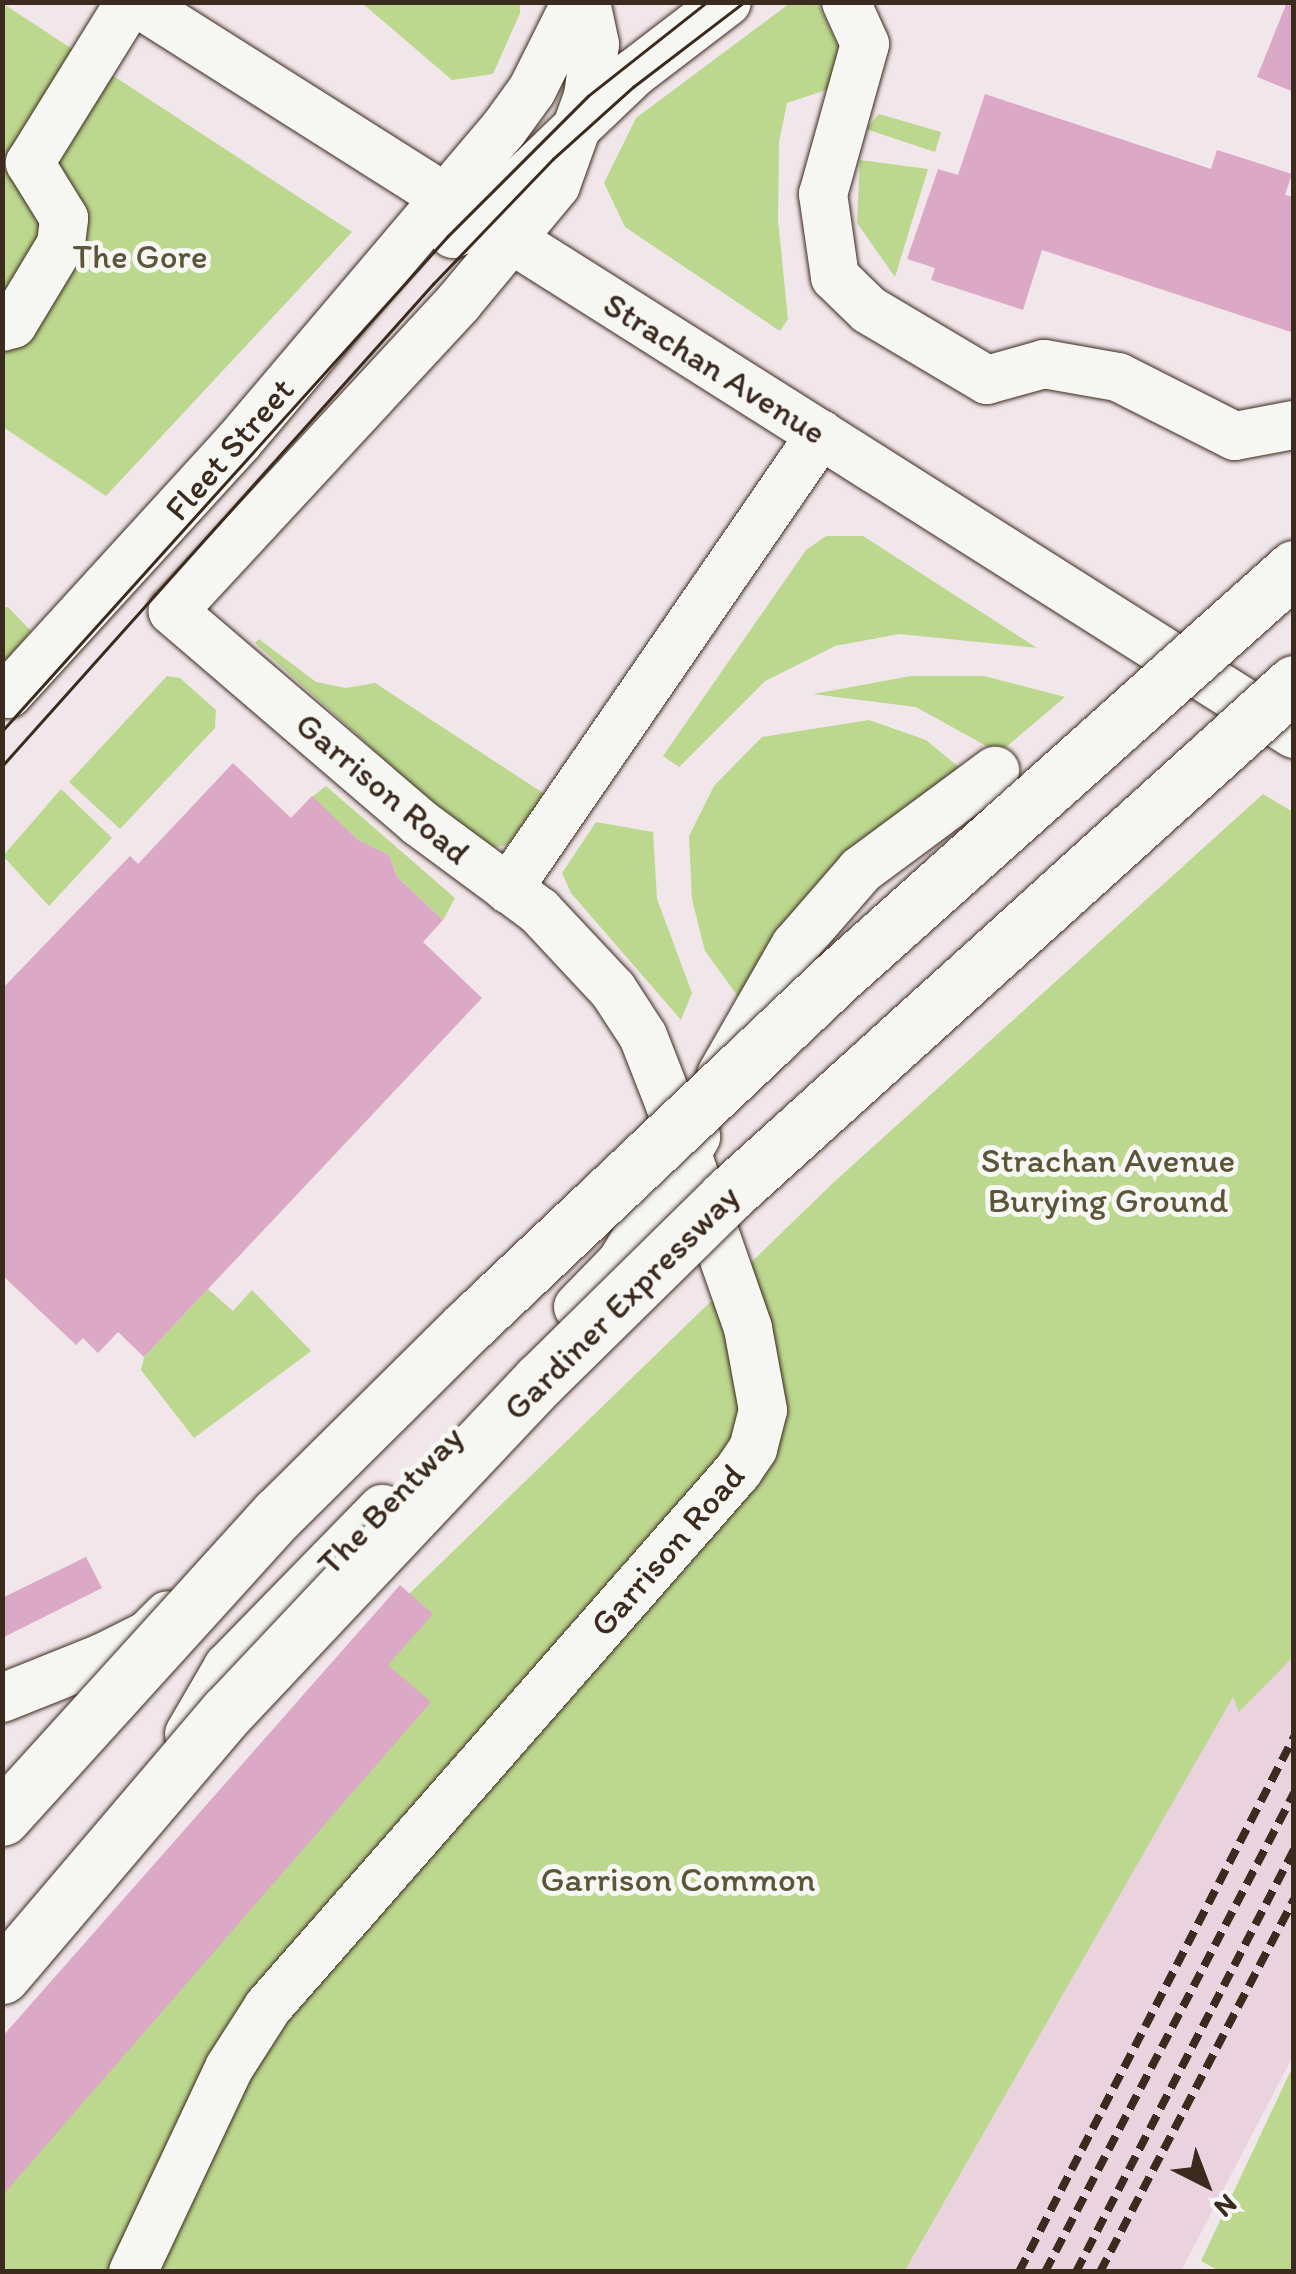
<!DOCTYPE html>
<html>
<head>
<meta charset="utf-8">
<style>
  body { margin:0 }
  #map { position:relative; width:1296px; height:2274px; overflow:hidden; background:#f1e6e9; font-family:Itim,sans-serif }
  div>[style] { position:absolute }
  .built>* { inset:0; background:#ead3de }
  .green>* { inset:0; background:#bcd78e }
  .building>* { inset:0; background:#dba8c5 }
  .roads { filter:drop-shadow(0 0 2px #3b2a1e) drop-shadow(0 0 2px #3b2a1e) }
  .minor>* { height:48px; margin:-24px; padding:0 24px; transform-origin:24px; border-radius:24px; background:#f6f6f2 }
  .tram>* { height:2.5px; margin:-1.25px; padding:0 1.25px; transform-origin:1.25px; border-radius:1.25px; background:#3b2a1e }
  .rail>* { height:8px; margin-top:-4px; transform-origin:0; background:repeating-linear-gradient(90deg,#3b2a1e 0 15px,transparent 0 23px) }
  .bridges { filter:drop-shadow(0 0 2px #3b2a1e) drop-shadow(0 0 2px #3b2a1e) }
  .highway-bridge>* { height:55px; margin:-27.5px; padding:0 27.5px; transform-origin:27.5px; border-radius:27.5px; background:#f6f6f2 }
  span { translate:-50% -50%; white-space:nowrap; text-align:center; line-height:1.15; -webkit-text-stroke:10px #f6f6f2; paint-order:stroke }
  .park-label { font-size:35px; color:#5b553a }
  .street-label { font-size:35px; color:#3b2a1e }
  .frame { position:absolute; inset:0; border:5px solid #3b2a1e; pointer-events:none }
  .north { position:absolute; left:1156px; top:2134px; width:100px; height:100px; -webkit-text-stroke:8px #f6f6f2; paint-order:stroke; rotate:138deg; font-size:28px; font-weight:700; line-height:40px; text-align:center; color:#3b2a1e }
  .north::after { content:''; display:block; margin:auto; width:35px; height:45px; background:#3b2a1e; clip-path:polygon(50% 0,100% 100%,50% 72%,0 100%) }
</style>
</head>
<body>
<div id="map">
  <div class="built">
    <div style="clip-path:polygon(1293px 1591px,1293px 2056px,1181px 2271px,905px 2272px)"></div>
  </div>
  <div class="green">
    <div style="clip-path:polygon(2px 3px,352px 232px,106px 496px,3px 427px)"></div>
    <div style="clip-path:polygon(362px 3px,520px 3px,520px 13px,493px 74px,452px 80px)"></div>
    <div style="clip-path:polygon(790px 3px,818px 3px,842px 54px,835px 87px,787px 103px,779px 142px,778px 220px,788px 319px,780px 331px,625px 227px,604px 183px,636px 118px)"></div>
    <div style="clip-path:polygon(879px 114px,941px 132px,935px 152px,866px 129px)"></div>
    <div style="clip-path:polygon(860px 160px,928px 169px,895px 277px,857px 223px)"></div>
    <div style="clip-path:polygon(826px 536px,863px 536px,1037px 648px,899px 634px,835px 646px,765px 681px,679px 767px,663px 756px,806px 550px)"></div>
    <div style="clip-path:polygon(8px 607px,31px 631px,3px 664px,3px 608px)"></div>
    <div style="clip-path:polygon(259px 639px,316px 682px,346px 688px,375px 683px,546px 795px,507px 845px,490px 848px,473px 839px,255px 643px)"></div>
    <div style="clip-path:polygon(167px 676px,180px 678px,216px 710px,215px 728px,120px 829px,69px 782px)"></div>
    <div style="clip-path:polygon(911px 676px,984px 676px,1065px 697px,999px 753px,916px 707px,813px 694px)"></div>
    <div style="clip-path:polygon(869px 720px,926px 740px,967px 774px,742px 1002px,705px 951px,692px 899px,689px 836px,714px 786px,762px 737px)"></div>
    <div style="clip-path:polygon(326px 786px,455px 898px,443px 920px,397px 877px,389px 855px,358px 840px,312px 797px)"></div>
    <div style="clip-path:polygon(61px 789px,112px 838px,49px 906px,3px 856px)"></div>
    <div style="clip-path:polygon(1263px 794px,1293px 812px,1293px 1657px,1239px 1712px,1233px 1697px,905px 2271px,3px 2271px,2px 2055px,409px 1594px,833px 1183px)"></div>
    <div style="clip-path:polygon(596px 822px,653px 832px,657px 899px,692px 993px,681px 1020px,571px 893px,562px 873px)"></div>
    <div style="clip-path:polygon(208px 1289px,233px 1311px,252px 1290px,311px 1351px,194px 1438px,141px 1370px,144px 1357px)"></div>
    <div style="clip-path:polygon(1293px 2066px,1293px 2271px,1219px 2271px,1201px 2261px)"></div>
  </div>
  <div class="building">
    <div style="clip-path:polygon(1287px 2px,1294px 2px,1294px 92px,1257px 77px)"></div>
    <div style="clip-path:polygon(985px 94px,1211px 169px,1217px 150px,1292px 174px,1285px 195px,1294px 197px,1294px 333px,1042px 250px,1023px 310px,931px 280px,935px 268px,907px 259px,938px 169px,958px 175px)"></div>
    <div style="clip-path:polygon(233px 763px,291px 818px,312px 796px,358px 840px,389px 855px,397px 877px,443px 920px,423px 942px,482px 998px,144px 1357px,118px 1332px,98px 1353px,83px 1338px,76px 1345px,2px 1275px,2px 989px,130px 856px,138px 864px)"></div>
    <div style="clip-path:polygon(86px 1557px,102px 1588px,2px 1638px,2px 1598px)"></div>
    <div style="clip-path:polygon(400px 1585px,433px 1614px,388px 1665px,431px 1702px,2px 2196px,2px 2037px)"></div>
  </div>
  <div class="roads">
    <div class="minor">
      <div style="left:136px;top:2px;width:1370px;rotate:32.3deg"></div>
      <div style="left:846px;top:2px;width:46px;rotate:65.7deg"></div>
      <div style="left:865px;top:44px;width:156px;rotate:105.6deg"></div>
      <div style="left:823px;top:194px;width:84px;rotate:81.8deg"></div>
      <div style="left:835px;top:277px;width:47px;rotate:44.1deg"></div>
      <div style="left:869px;top:310px;width:137px;rotate:30.7deg"></div>
      <div style="left:987px;top:380px;width:59px;rotate:-15.7deg"></div>
      <div style="left:1044px;top:364px;width:75px;rotate:10deg"></div>
      <div style="left:1118px;top:377px;width:131px;rotate:26.8deg"></div>
      <div style="left:1235px;top:436px;width:60px;rotate:-10.6deg"></div>
      <div style="left:30px;top:163px;width:190px;rotate:-58.2deg"></div>
      <div style="left:453px;top:234px;width:30px;rotate:-27deg"></div>
      <div style="left:480px;top:220px;width:213px;rotate:-43.7deg"></div>
      <div style="left:634px;top:73px;width:117px;rotate:-37.4deg"></div>
      <div style="left:2px;top:327px;width:11px;rotate:-15deg"></div>
      <div style="left:13px;top:324px;width:93px;rotate:-59deg"></div>
      <div style="left:61px;top:244px;width:26px;rotate:-83deg"></div>
      <div style="left:64px;top:218px;width:65px;rotate:-121.7deg"></div>
      <div style="left:2px;top:690px;width:7px;rotate:34deg"></div>
      <div style="left:8px;top:694px;width:343px;rotate:-47.6deg"></div>
      <div style="left:239px;top:441px;width:408px;rotate:-49.7deg"></div>
      <div style="left:503px;top:130px;width:49px;rotate:-54.1deg"></div>
      <div style="left:532px;top:90px;width:98px;rotate:-63.4deg"></div>
      <div style="left:508px;top:889px;width:552px;rotate:-55.48deg"></div>
      <div style="left:721px;top:1075px;width:149px;rotate:-60.2deg"></div>
      <div style="left:795px;top:946px;width:101px;rotate:-49deg"></div>
      <div style="left:861px;top:870px;width:167px;rotate:-36.5deg"></div>
      <div style="left:578px;top:1307px;width:62px;rotate:-45.7deg"></div>
      <div style="left:621px;top:1263px;width:147px;rotate:-59.2deg"></div>
      <div style="left:2px;top:1698px;width:108px;rotate:-21.8deg"></div>
      <div style="left:102px;top:1658px;width:51px;rotate:-26.6deg"></div>
      <div style="left:148px;top:1635px;width:28px;rotate:-45deg"></div>
      <div style="left:189px;top:1734px;width:78px;rotate:-59.8deg"></div>
      <div style="left:228px;top:1667px;width:221px;rotate:-45.7deg"></div>
      <div style="left:133px;top:2272px;width:225px;rotate:-64.8deg"></div>
      <div style="left:229px;top:2068px;width:72px;rotate:-57.4deg"></div>
      <div style="left:268px;top:2007px;width:713px;rotate:-48.75deg"></div>
      <div style="left:738px;top:1471px;width:27px;rotate:-56deg"></div>
      <div style="left:753px;top:1449px;width:40px;rotate:-75.6deg"></div>
      <div style="left:763px;top:1410px;width:83px;rotate:-100.4deg"></div>
      <div style="left:748px;top:1328px;width:236px;rotate:-109.3deg"></div>
      <div style="left:670px;top:1105px;width:74px;rotate:-111.4deg"></div>
      <div style="left:643px;top:1036px;width:55px;rotate:-123.1deg"></div>
      <div style="left:613px;top:990px;width:108px;rotate:-133.1deg"></div>
      <div style="left:539px;top:911px;width:148px;rotate:-143.5deg"></div>
      <div style="left:420px;top:823px;width:326px;rotate:-139.4deg"></div>
      <div style="left:173px;top:611px;width:421px;rotate:-47.2deg"></div>
      <div style="left:459px;top:302px;width:152px;rotate:-50.3deg"></div>
      <div style="left:556px;top:185px;width:95px;rotate:-70.2deg"></div>
      <div style="left:588px;top:96px;width:52px;rotate:-82.3deg"></div>
      <div style="left:595px;top:44px;width:43px;rotate:-102.1deg"></div>
    </div>
  </div>
  <div class="tram">
    <div style="left:2px;top:731px;width:665px;rotate:-47.99deg"></div>
    <div style="left:447px;top:237px;width:199px;rotate:-45deg"></div>
    <div style="left:588px;top:96px;width:152px;rotate:-38.3deg"></div>
    <div style="left:2px;top:766px;width:647px;rotate:-48.2deg"></div>
    <div style="left:433px;top:284px;width:173px;rotate:-46.2deg"></div>
    <div style="left:553px;top:159px;width:108px;rotate:-42deg"></div>
    <div style="left:633px;top:87px;width:140px;rotate:-37.4deg"></div>
  </div>
  <div class="rail">
    <div style="left:1019px;top:2272px;width:602px;rotate:-62.8deg"></div>
    <div style="left:1045px;top:2272px;width:540px;rotate:-62.53deg"></div>
    <div style="left:1076px;top:2272px;width:475px;rotate:-62.7deg"></div>
    <div style="left:1100px;top:2272px;width:420px;rotate:-62.5deg"></div>
  </div>
  <div class="bridges">
    <div class="highway-bridge">
      <div style="left:2px;top:1818px;width:411px;rotate:-47.8deg"></div>
      <div style="left:278px;top:1514px;width:266px;rotate:-44.7deg"></div>
      <div style="left:467px;top:1327px;width:511px;rotate:-43.41deg"></div>
      <div style="left:838px;top:976px;width:612px;rotate:-41.82deg"></div>
      <div style="left:2px;top:1976px;width:347px;rotate:-49.6deg"></div>
      <div style="left:227px;top:1712px;width:456px;rotate:-46.7deg"></div>
      <div style="left:540px;top:1380px;width:261px;rotate:-44.5deg"></div>
      <div style="left:726px;top:1197px;width:766px;rotate:-42.14deg"></div>
    </div>
  </div>
  <div class="park-label">
    <span style="left:140px;top:256px">The Gore</span>
    <span style="left:1108px;top:1180px">Strachan Avenue<br>Burying Ground</span>
    <span style="left:678px;top:1879px">Garrison Common</span>
  </div>
  <div class="street-label">
    <span style="left:715px;top:368px;rotate:32deg">Strachan Avenue</span>
    <span style="left:229px;top:449px;rotate:-49deg">Fleet Street</span>
    <span style="left:383px;top:788px;rotate:40deg">Garrison Road</span>
    <span style="left:621px;top:1302px;rotate:-45deg">Gardiner Expressway</span>
    <span style="left:390px;top:1500px;rotate:-46deg">The Bentway</span>
    <span style="left:667px;top:1550px;rotate:-49deg">Garrison Road</span>
  </div>
  <div class="frame"></div>
  <div class="north">N</div>
</div>
</body>
</html>
